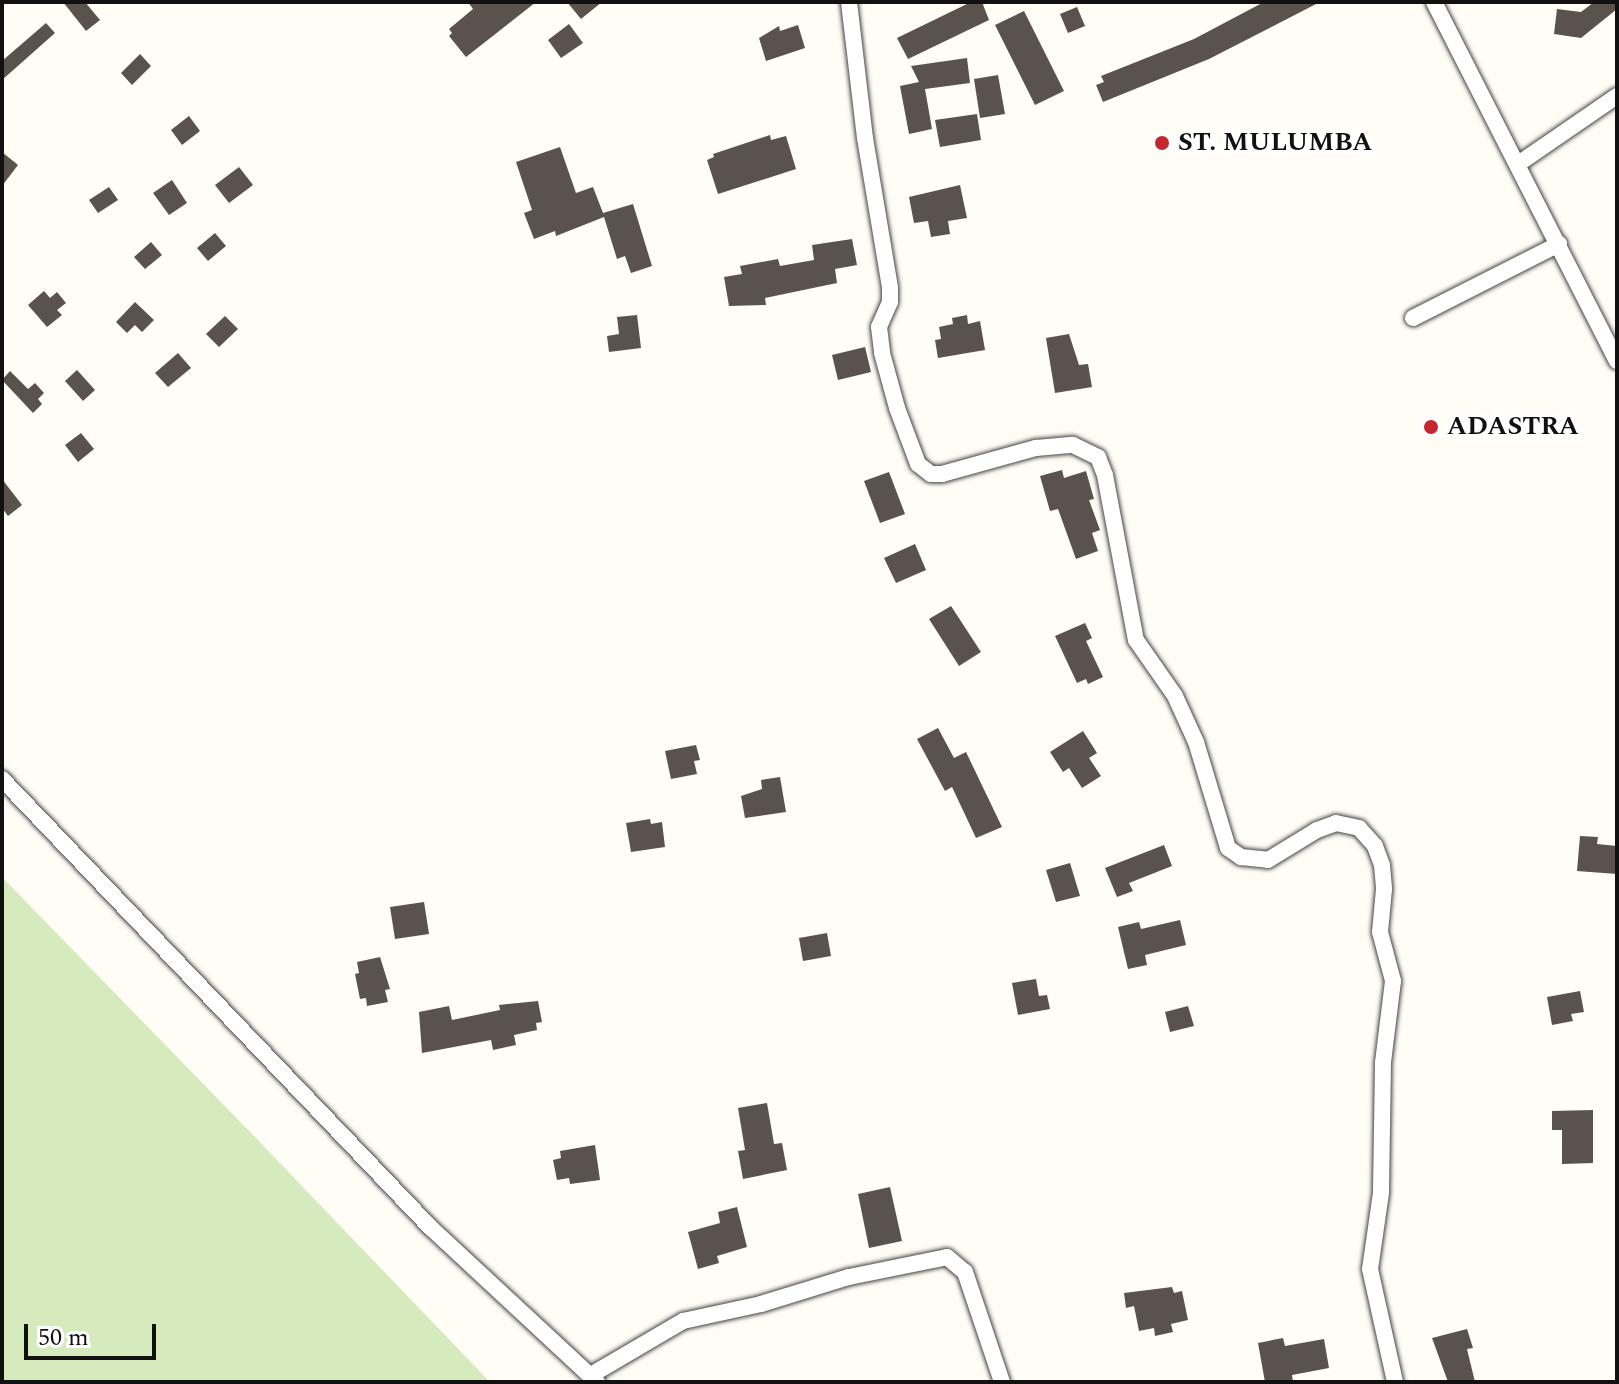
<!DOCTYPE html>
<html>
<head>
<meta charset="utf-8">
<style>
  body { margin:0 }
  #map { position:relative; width:1619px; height:1384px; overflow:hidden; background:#fffdf5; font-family:Spectral,serif }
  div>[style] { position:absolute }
  .green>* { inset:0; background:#d5ebbd }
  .building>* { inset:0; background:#5a524d }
  .roads { filter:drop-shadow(0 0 2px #444) drop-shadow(0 0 2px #444) }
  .minor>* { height:16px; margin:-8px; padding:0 8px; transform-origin:8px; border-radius:8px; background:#fff }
  .dots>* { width:22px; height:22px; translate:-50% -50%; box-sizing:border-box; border:4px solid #fff; border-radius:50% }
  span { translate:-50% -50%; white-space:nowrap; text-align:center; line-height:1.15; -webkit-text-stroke:8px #fff; paint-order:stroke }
  .poi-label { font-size:26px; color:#111; font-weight:700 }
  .left { translate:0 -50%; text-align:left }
  .frame { position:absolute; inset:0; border:4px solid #111; pointer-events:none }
  .scale { position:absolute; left:24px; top:1324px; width:132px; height:36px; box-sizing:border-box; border:4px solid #111; border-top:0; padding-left:10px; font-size:24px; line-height:28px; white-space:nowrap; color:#111; -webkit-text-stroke:6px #fff; paint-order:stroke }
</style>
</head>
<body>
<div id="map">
  <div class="green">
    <div style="clip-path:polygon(2px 877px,252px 1134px,490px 1382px,2px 1382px)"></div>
  </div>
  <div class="building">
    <div style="clip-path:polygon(63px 2px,85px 2px,100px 20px,86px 31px)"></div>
    <div style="clip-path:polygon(468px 2px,536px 2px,466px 57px,449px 36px,452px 33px,449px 29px,473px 9px)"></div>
    <div style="clip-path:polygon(567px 2px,602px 2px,581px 19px)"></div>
    <div style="clip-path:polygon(971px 2px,982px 2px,989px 20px,908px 59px,897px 38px)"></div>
    <div style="clip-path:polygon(1264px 2px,1320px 2px,1209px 59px,1103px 102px,1096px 85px,1104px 82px,1101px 76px,1194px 39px)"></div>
    <div style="clip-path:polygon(1594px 2px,1617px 2px,1617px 9px,1581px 38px,1554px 34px,1557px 9px,1581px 12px)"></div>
    <div style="clip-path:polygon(1077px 7px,1085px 26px,1068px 33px,1060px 14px)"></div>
    <div style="clip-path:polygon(1024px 11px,1064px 91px,1035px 105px,995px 25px)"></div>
    <div style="clip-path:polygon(46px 23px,55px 33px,2px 80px,2px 61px)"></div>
    <div style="clip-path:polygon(569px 24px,583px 43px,561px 58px,548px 40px)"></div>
    <div style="clip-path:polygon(798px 25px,805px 48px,766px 61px,759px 38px,779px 26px,780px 31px)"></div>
    <div style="clip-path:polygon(140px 54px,151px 66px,132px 85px,121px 73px)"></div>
    <div style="clip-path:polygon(967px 58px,970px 83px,925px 89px,932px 129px,909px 134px,900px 86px,919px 82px,911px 66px)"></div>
    <div style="clip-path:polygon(998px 75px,1005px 114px,980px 118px,974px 79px)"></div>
    <div style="clip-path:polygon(977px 114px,981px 140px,940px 147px,935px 120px)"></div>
    <div style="clip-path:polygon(189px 116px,200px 131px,182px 145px,171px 130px)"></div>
    <div style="clip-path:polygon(770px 135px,771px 140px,786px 136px,796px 169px,718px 194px,707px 160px,714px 157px,713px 154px)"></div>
    <div style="clip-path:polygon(560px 147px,576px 193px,593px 187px,603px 213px,633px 204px,652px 266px,631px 273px,625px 256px,617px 259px,604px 217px,556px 236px,555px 231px,534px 239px,524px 213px,532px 210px,516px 162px)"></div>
    <div style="clip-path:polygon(2px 152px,18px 165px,2px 186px)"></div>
    <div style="clip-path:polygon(239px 167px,253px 185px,229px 203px,215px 185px)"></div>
    <div style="clip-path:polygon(172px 180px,187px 203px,169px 215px,153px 193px)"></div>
    <div style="clip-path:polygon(960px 185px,967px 218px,948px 221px,950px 234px,931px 237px,928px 221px,914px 223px,909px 197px)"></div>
    <div style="clip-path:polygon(109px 187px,118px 200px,98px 213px,89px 200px)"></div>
    <div style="clip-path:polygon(215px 233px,226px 246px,208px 261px,197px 248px)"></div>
    <div style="clip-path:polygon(852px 239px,857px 265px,835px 269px,837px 283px,765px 298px,766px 305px,729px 306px,724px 277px,742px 274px,740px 266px,778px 259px,780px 266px,814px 260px,812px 245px)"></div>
    <div style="clip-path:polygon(151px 242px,162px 255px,145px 269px,134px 257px)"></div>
    <div style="clip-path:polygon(44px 291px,50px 298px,57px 292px,66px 303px,57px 310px,62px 315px,47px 327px,28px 305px)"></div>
    <div style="clip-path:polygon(135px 302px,154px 320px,142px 332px,135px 325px,127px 333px,116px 322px)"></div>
    <div style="clip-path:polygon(637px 315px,641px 348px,609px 352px,607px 336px,619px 334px,617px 317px)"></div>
    <div style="clip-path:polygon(967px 315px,968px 324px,980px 321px,985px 350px,938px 358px,935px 340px,941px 339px,939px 327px,953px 324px,952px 318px)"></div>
    <div style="clip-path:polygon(225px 316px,238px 329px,219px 347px,206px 334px)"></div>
    <div style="clip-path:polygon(1069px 334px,1079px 365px,1088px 364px,1092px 387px,1055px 393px,1046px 338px)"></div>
    <div style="clip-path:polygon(865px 347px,871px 372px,838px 380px,832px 355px)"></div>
    <div style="clip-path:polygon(178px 353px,191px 368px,168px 387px,155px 373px)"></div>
    <div style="clip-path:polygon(77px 370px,95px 390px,83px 401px,65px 381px)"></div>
    <div style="clip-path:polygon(10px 371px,28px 389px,35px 383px,44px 393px,38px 399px,42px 404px,33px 413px,2px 380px)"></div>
    <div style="clip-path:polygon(81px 433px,94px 449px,78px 462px,65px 445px)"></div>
    <div style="clip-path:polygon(1062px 470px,1064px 478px,1086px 471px,1094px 499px,1089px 500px,1100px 530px,1092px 533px,1098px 551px,1076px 559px,1058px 509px,1050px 511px,1040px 476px)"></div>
    <div style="clip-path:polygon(889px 472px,905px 514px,880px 523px,864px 481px)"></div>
    <div style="clip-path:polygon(2px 479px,22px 505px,8px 516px,2px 508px)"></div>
    <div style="clip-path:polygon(915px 544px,926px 570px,896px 583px,884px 558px)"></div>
    <div style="clip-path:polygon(951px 606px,981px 652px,959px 666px,929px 619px)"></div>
    <div style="clip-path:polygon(1085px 623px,1092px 638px,1086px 641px,1103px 677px,1088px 684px,1086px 679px,1077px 683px,1055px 636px)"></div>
    <div style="clip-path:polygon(938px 728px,954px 758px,966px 752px,1002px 827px,976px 838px,952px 787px,945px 791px,917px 739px)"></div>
    <div style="clip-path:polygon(1083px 731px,1097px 753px,1089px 758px,1101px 776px,1082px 788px,1069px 768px,1063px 772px,1050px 752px)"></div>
    <div style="clip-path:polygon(696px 745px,700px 760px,694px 761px,697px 774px,671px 779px,665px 751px)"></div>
    <div style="clip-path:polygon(780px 777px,786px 812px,745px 818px,741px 796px,762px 789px,761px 780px)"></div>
    <div style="clip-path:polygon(650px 819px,651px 824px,662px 822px,665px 847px,631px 852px,626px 823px)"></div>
    <div style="clip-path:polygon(1580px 836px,1598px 837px,1597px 844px,1617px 846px,1617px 874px,1577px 871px)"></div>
    <div style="clip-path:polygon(1164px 845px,1172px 866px,1129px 883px,1133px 891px,1117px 897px,1105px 868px)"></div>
    <div style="clip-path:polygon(1070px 863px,1080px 896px,1056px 902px,1046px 870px)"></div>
    <div style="clip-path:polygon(424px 902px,429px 934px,395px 939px,390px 907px)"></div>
    <div style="clip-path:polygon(1180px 920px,1186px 945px,1145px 955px,1147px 965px,1128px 969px,1118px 927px,1139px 922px,1141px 929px)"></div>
    <div style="clip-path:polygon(827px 933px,831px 956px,803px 961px,799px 938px)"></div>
    <div style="clip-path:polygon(380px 957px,390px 989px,385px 990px,388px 1002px,367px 1006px,366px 998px,360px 999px,355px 974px,359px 973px,357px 962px)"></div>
    <div style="clip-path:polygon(1036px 979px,1039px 996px,1047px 995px,1050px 1009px,1018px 1015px,1012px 983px)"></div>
    <div style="clip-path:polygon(1580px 991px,1584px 1012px,1571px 1014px,1573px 1021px,1552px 1025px,1547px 997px)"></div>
    <div style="clip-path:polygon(538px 1001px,542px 1022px,536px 1023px,537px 1030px,514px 1035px,516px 1045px,493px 1050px,491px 1040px,422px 1053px,419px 1012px,449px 1006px,452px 1020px,500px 1010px,499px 1005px)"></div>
    <div style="clip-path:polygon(1188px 1006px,1194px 1026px,1170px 1032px,1165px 1012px)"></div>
    <div style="clip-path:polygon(767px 1103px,774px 1144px,782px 1143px,787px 1170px,743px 1179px,738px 1151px,745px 1150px,738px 1108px)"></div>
    <div style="clip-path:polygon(1593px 1110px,1593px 1163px,1562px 1164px,1562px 1130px,1552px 1130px,1552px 1111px)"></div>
    <div style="clip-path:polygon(595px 1145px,600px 1180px,570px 1184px,569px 1178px,557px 1180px,553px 1160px,561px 1158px,560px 1151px)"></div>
    <div style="clip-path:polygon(890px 1187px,902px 1241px,869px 1248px,858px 1194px)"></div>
    <div style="clip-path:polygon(737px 1207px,747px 1247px,717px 1256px,719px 1263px,698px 1269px,688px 1232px,720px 1223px,718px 1212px)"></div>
    <div style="clip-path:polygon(1172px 1287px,1174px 1293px,1182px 1291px,1188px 1320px,1171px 1324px,1173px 1332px,1155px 1336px,1154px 1328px,1139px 1331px,1134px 1306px,1126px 1308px,1124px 1293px)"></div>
    <div style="clip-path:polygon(1467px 1329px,1473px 1348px,1467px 1349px,1475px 1382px,1448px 1382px,1432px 1338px)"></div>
    <div style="clip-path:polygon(1283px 1338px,1285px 1346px,1324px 1339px,1329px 1368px,1292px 1375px,1293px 1382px,1265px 1382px,1258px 1343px)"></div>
  </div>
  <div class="roads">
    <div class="minor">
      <div style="left:849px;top:2px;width:137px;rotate:83.3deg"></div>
      <div style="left:865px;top:138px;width:152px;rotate:80.5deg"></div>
      <div style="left:890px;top:288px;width:14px;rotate:90deg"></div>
      <div style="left:890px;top:302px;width:27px;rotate:114deg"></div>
      <div style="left:879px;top:327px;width:26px;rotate:83deg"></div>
      <div style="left:882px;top:353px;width:57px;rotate:74.7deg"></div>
      <div style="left:897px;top:408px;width:60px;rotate:69.4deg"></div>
      <div style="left:918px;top:464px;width:16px;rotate:38deg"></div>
      <div style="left:931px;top:474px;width:11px"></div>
      <div style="left:942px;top:474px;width:98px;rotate:-15.5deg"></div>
      <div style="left:1036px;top:448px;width:37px;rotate:-5deg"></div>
      <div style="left:1073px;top:445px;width:28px;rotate:26deg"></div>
      <div style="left:1098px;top:457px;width:19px;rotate:69deg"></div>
      <div style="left:1105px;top:475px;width:168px;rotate:79.4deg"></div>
      <div style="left:1136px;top:640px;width:68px;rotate:55.1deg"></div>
      <div style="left:1175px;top:696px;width:51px;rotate:65.5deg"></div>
      <div style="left:1196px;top:742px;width:111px;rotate:73.2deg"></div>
      <div style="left:1228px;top:848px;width:16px;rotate:35deg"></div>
      <div style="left:1241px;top:857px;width:27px;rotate:6deg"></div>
      <div style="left:1268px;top:860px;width:57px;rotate:-31.5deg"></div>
      <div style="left:1317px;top:830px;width:20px;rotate:-20deg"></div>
      <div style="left:1336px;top:823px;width:24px;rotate:12deg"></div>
      <div style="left:1359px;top:828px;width:24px;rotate:48deg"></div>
      <div style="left:1375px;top:846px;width:20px;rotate:70deg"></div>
      <div style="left:1382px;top:865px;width:24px;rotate:85deg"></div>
      <div style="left:1384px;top:889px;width:43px;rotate:95.3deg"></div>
      <div style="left:1380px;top:932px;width:51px;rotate:75.1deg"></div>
      <div style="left:1393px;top:981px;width:83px;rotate:97deg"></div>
      <div style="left:1383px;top:1063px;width:130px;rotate:90.9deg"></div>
      <div style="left:1381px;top:1193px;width:77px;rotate:98.2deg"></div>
      <div style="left:1370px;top:1269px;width:116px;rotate:77.5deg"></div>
      <div style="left:1434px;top:2px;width:403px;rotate:63deg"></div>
      <div style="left:1518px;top:164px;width:120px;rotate:-34.5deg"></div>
      <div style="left:1413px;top:318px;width:164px;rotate:-26.9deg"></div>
      <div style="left:2px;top:779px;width:620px;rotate:46.31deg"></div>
      <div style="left:430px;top:1227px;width:228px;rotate:42.9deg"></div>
      <div style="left:591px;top:1375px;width:107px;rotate:-30.4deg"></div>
      <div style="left:683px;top:1321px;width:80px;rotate:-12.3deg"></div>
      <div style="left:761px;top:1304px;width:92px;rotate:-17.1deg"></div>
      <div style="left:849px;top:1277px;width:100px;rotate:-11.5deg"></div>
      <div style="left:947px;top:1257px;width:23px;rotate:40deg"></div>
      <div style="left:965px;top:1272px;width:116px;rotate:71.4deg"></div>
    </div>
  </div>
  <div class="dots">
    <div style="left:1162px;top:143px;background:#c4262e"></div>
    <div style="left:1431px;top:427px;background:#c4262e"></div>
  </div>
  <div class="poi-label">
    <span class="left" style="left:1178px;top:143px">ST. MULUMBA</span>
    <span class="left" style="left:1447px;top:427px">ADASTRA</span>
  </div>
  <div class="frame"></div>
  <div class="scale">50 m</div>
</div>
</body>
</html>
